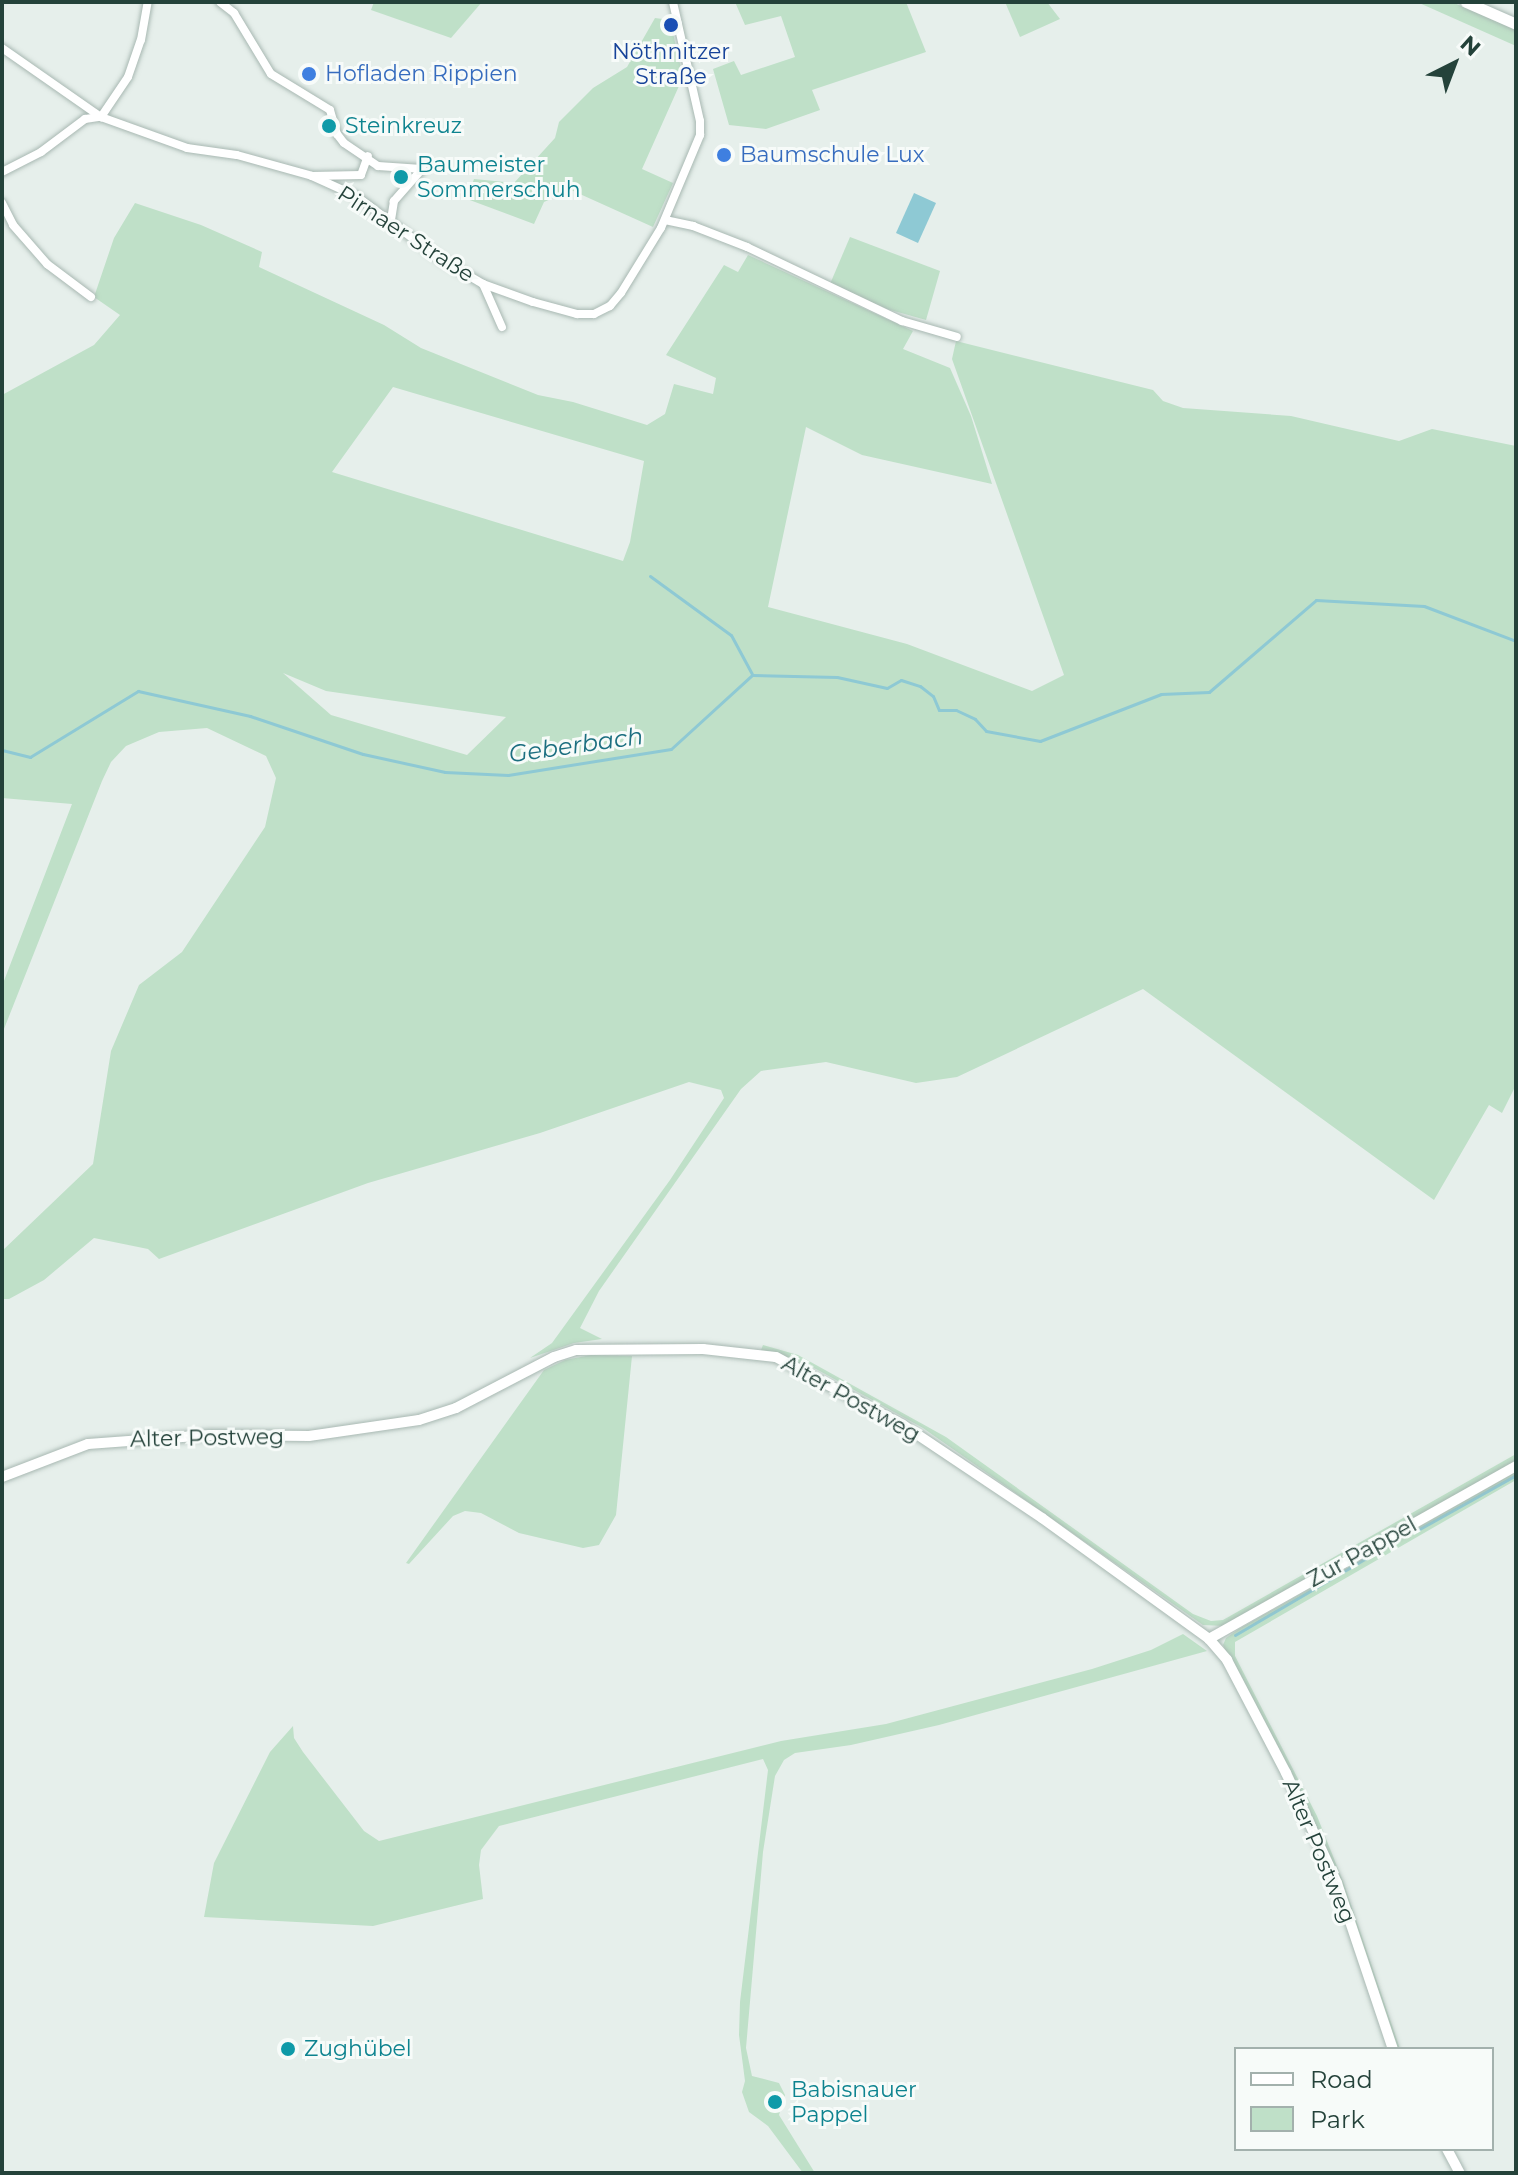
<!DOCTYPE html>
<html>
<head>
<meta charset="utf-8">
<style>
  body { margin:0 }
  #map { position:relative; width:1518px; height:2175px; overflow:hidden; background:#e6efeb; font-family:Montserrat,sans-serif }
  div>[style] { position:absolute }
  .green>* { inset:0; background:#bfe0c8 }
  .water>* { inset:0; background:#8ec9d4 }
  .stream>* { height:3px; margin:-1.5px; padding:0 1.5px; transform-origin:1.5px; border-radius:1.5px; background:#8ec9d4 }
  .roads { filter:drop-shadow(0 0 2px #a8b8b2) drop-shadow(0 0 2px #a8b8b2) }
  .minor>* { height:8px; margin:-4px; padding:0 4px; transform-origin:4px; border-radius:4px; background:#fff }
  .tertiary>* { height:10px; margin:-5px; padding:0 5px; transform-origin:5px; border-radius:5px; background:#fff }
  .secondary>* { height:11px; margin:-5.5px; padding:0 5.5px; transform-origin:5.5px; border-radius:5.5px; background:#fff }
  .dots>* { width:22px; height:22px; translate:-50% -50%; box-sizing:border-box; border:4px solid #f7fbf9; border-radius:50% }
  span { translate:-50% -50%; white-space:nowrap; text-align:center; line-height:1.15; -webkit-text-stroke:6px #f7fbf9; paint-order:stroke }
  .transit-label { font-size:22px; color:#164399 }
  .shop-label { font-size:22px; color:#366cbe }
  .left { translate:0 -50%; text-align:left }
  .culture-label { font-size:22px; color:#0d838f }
  .street-label { font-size:22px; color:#24423a }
  .water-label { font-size:24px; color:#1c6f80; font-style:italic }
  .frame { position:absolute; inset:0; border:4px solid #24423a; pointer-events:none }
  .legend { position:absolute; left:1234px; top:2047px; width:260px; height:104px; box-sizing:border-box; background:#f7fbf9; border:2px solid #a3b1ad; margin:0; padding:10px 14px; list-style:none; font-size:24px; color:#24423a }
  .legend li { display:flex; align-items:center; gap:16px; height:40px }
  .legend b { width:40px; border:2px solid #a3b1ad }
  .north { position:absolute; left:1414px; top:24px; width:80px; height:80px; -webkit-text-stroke:6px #f7fbf9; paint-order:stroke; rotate:42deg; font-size:22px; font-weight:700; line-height:32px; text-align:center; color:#24423a }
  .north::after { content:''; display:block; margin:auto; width:28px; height:36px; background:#24423a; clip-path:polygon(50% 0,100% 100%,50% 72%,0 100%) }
</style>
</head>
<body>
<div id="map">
  <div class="green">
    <div style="clip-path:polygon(374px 2px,482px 2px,451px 38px,371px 10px)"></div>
    <div style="clip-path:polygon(735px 2px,906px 2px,926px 52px,812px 90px,820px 110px,766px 129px,729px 125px,713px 69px,734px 61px,741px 75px,795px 57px,781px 16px,745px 25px)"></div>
    <div style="clip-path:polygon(1005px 2px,1047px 2px,1060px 19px,1020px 37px)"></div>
    <div style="clip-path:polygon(1417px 2px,1452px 2px,1516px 30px,1516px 46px)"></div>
    <div style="clip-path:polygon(655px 18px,670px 20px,683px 77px,642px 169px,673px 183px,653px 227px,571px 190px,544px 202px,534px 224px,467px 199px,474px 179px,514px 183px,555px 138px,559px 122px,593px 88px,627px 67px)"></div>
    <div style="clip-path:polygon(evenodd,135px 203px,201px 225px,262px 252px,259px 267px,384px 325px,421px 348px,538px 395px,573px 402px,647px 425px,665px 414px,674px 384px,713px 394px,716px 378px,666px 355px,724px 265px,738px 272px,748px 255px,913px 331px,903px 349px,950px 368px,971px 416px,992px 484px,862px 455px,806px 427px,768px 607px,907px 644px,1032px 691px,1064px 675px,952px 359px,956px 341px,1153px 390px,1163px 401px,1183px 408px,1291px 416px,1399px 441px,1432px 429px,1516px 446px,1516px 1085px,1502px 1113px,1489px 1105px,1434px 1200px,1143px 989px,957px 1077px,916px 1083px,826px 1062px,761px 1071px,741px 1089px,599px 1291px,580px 1328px,602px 1339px,574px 1343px,530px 1358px,552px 1343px,670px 1180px,724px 1098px,721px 1090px,689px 1082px,540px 1133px,368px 1183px,159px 1259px,148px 1249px,94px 1238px,44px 1280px,9px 1299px,2px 1299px,2px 1251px,93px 1164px,111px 1051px,139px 985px,182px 952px,265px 827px,276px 778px,266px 756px,207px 728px,159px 732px,126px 746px,111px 762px,102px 781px,2px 1034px,2px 986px,72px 804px,2px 798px,2px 395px,94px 345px,120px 315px,94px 297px,114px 238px,135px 203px,393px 387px,644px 461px,630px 542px,623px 561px,332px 472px,393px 387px,135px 203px,283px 673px,326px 691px,506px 717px,467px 755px,331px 715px,283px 673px)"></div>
    <div style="clip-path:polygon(850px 237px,940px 271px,926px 320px,887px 309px,830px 284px)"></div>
    <div style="clip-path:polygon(763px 1345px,798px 1355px,946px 1437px,1193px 1614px,1211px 1621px,1223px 1620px,1516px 1454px,1516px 1462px,1224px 1626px,1203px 1625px,923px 1428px,816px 1369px,761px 1350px)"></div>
    <div style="clip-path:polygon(591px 1355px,632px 1356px,616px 1515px,599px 1545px,583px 1548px,519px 1533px,481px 1513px,465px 1511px,453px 1516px,409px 1564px,406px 1563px,544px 1370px,565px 1360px)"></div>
    <div style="clip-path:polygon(1516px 1472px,1516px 1480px,1235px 1642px,1235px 1656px,1317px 1816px,1344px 1884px,1400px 2049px,1396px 2049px,1361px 1942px,1223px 1645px,1226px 1638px,1239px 1629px)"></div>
    <div style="clip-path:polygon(1183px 1634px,1207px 1651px,939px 1725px,851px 1745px,795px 1753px,784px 1760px,775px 1776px,763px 1852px,746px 2048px,752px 2076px,779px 2083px,785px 2095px,779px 2115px,815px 2173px,803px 2173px,768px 2126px,749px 2112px,742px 2092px,745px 2081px,739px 2035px,740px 2002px,768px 1770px,763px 1759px,499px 1826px,481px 1850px,479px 1865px,483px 1899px,373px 1926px,204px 1917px,214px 1863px,270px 1752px,293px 1726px,294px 1738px,303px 1752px,364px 1831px,379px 1841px,781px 1741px,886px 1724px,1092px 1669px,1151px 1650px)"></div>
  </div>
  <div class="water">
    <div style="clip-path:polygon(914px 193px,936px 203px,918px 243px,896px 233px)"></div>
  </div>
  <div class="stream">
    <div style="left:650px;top:576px;width:100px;rotate:36.1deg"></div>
    <div style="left:731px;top:635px;width:44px;rotate:61.7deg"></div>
    <div style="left:2px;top:750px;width:29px;rotate:14deg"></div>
    <div style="left:30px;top:757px;width:127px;rotate:-31.4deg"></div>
    <div style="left:138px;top:691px;width:115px;rotate:12.6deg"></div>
    <div style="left:250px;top:716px;width:119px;rotate:18.6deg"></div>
    <div style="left:363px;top:754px;width:84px;rotate:12.4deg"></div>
    <div style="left:445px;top:772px;width:63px;rotate:2.7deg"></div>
    <div style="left:508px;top:775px;width:165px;rotate:-9.1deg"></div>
    <div style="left:671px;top:749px;width:110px;rotate:-42.4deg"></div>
    <div style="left:752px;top:675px;width:85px;rotate:1.3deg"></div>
    <div style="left:837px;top:677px;width:51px;rotate:12.4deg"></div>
    <div style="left:887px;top:688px;width:16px;rotate:-30deg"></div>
    <div style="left:901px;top:680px;width:20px;rotate:18deg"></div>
    <div style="left:920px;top:686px;width:16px;rotate:38deg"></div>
    <div style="left:933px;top:696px;width:15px;rotate:67deg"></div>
    <div style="left:939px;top:710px;width:17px"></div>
    <div style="left:956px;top:710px;width:21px;rotate:25deg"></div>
    <div style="left:975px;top:719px;width:16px;rotate:47deg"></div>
    <div style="left:986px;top:731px;width:55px;rotate:10.5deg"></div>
    <div style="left:1040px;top:741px;width:130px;rotate:-21.2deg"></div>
    <div style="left:1161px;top:694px;width:48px;rotate:-2.4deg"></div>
    <div style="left:1209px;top:692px;width:141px;rotate:-40.7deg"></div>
    <div style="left:1316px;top:600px;width:108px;rotate:3.2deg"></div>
    <div style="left:1424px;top:606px;width:98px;rotate:20.8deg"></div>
    <div style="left:1414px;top:1532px;width:117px;rotate:-29.2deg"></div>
    <div style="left:1235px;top:1635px;width:160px;rotate:-30.4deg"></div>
  </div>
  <div class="roads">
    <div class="minor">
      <div style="left:220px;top:2px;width:18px;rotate:38deg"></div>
      <div style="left:234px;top:13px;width:71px;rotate:58.8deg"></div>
      <div style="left:271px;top:74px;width:69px;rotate:31.4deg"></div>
      <div style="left:330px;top:110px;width:25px;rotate:74deg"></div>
      <div style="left:337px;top:134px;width:11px;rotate:52deg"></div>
      <div style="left:344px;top:143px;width:41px;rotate:34.1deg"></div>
      <div style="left:378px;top:166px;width:44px;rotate:3.9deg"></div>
      <div style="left:422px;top:169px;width:43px;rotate:131.2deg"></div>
      <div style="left:394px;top:201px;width:18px;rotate:99deg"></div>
      <div style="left:2px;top:48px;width:121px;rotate:34.9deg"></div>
      <div style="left:101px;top:117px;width:91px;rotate:19.8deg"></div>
      <div style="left:187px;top:148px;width:50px;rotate:8deg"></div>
      <div style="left:237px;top:155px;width:78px;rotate:15.6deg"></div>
      <div style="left:312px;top:176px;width:48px;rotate:24.4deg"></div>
      <div style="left:356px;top:196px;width:107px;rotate:36.7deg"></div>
      <div style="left:442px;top:260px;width:48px;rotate:30.3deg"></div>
      <div style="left:483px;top:284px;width:53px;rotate:19.8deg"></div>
      <div style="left:533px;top:302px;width:46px;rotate:15.3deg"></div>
      <div style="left:577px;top:314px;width:17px"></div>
      <div style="left:594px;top:314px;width:18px;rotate:-27deg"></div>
      <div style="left:610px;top:306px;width:17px;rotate:-50deg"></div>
      <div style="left:621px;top:293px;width:76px;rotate:-58.4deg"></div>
      <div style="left:661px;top:228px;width:101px;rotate:-67.2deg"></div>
      <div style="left:700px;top:135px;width:14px;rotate:-90deg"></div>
      <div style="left:700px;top:121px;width:122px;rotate:-102.8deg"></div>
      <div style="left:101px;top:117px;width:48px;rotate:-56deg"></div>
      <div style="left:128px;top:77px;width:39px;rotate:-71deg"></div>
      <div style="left:141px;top:40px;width:39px;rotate:-80deg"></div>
      <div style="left:2px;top:172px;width:44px;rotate:-27.1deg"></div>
      <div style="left:41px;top:152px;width:55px;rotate:-36.9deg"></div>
      <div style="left:85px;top:119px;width:15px;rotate:-8deg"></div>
      <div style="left:312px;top:176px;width:49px;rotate:-1.2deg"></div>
      <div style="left:361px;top:175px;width:20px;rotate:-70deg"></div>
      <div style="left:2px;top:203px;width:25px;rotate:63deg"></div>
      <div style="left:13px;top:225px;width:52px;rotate:48.9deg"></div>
      <div style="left:47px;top:264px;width:55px;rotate:36.9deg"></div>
      <div style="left:665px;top:220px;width:29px;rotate:12deg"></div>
      <div style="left:693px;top:226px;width:58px;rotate:21.3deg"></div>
      <div style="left:747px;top:247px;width:172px;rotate:25.5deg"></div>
      <div style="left:902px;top:321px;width:57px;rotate:16.2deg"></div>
      <div style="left:483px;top:284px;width:47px;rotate:66.2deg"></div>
    </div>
    <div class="tertiary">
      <div style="left:2px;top:1477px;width:92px;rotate:-21deg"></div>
      <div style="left:88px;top:1444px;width:122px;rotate:-4.2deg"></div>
      <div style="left:210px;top:1435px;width:99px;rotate:0.6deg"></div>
      <div style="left:309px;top:1436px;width:111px;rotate:-8.3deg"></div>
      <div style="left:419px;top:1420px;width:39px;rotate:-18deg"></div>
      <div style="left:456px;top:1408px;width:110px;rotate:-27.5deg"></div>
      <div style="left:554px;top:1357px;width:23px;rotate:-18deg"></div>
      <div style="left:576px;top:1350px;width:127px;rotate:-0.5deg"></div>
      <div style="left:703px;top:1349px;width:73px;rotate:6.3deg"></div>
      <div style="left:776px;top:1357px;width:144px;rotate:28.2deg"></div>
      <div style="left:903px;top:1425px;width:167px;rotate:33.8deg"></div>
      <div style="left:1042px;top:1518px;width:206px;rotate:35.9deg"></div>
      <div style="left:1209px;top:1639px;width:28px;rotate:49deg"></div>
      <div style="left:1227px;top:1660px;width:127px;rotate:62.4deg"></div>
      <div style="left:1286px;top:1773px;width:121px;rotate:65.1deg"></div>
      <div style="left:1337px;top:1883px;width:175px;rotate:71.4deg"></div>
      <div style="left:1209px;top:1639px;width:352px;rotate:-29.4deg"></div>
      <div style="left:1447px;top:2149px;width:27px;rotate:62deg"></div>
    </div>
    <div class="secondary">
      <div style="left:1466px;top:2px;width:55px;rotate:23.7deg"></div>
    </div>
  </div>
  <div class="dots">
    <div style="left:671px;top:25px;background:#1a4fb4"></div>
    <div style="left:309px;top:74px;background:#3f7fe0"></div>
    <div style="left:329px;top:126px;background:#0f9aa8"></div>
    <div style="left:724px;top:155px;background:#3f7fe0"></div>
    <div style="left:401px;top:177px;background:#0f9aa8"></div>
    <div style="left:288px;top:2049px;background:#0f9aa8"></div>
    <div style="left:775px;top:2102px;background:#0f9aa8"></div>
  </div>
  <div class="transit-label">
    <span style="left:671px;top:64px">Nöthnitzer<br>Straße</span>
  </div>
  <div class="shop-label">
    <span class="left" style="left:325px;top:74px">Hofladen Rippien</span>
    <span class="left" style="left:740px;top:155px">Baumschule Lux</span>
  </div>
  <div class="culture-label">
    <span class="left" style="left:345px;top:126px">Steinkreuz</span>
    <span class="left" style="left:417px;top:177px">Baumeister<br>Sommerschuh</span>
    <span class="left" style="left:304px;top:2049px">Zughübel</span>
    <span class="left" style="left:791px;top:2102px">Babisnauer<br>Pappel</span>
  </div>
  <div class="street-label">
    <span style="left:406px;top:234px;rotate:33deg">Pirnaer Straße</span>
    <span style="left:851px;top:1399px;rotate:29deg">Alter Postweg</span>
    <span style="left:207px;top:1438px;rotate:-1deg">Alter Postweg</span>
    <span style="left:1362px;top:1552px;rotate:-29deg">Zur Pappel</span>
    <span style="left:1319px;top:1851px;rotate:67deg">Alter Postweg</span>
  </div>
  <div class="water-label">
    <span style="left:576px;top:745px;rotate:-8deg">Geberbach</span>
  </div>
  <div class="frame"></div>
  <ul class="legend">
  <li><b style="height:10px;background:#fff"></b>Road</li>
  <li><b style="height:22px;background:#bfe0c8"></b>Park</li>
  </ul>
  <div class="north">N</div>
</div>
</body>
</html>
